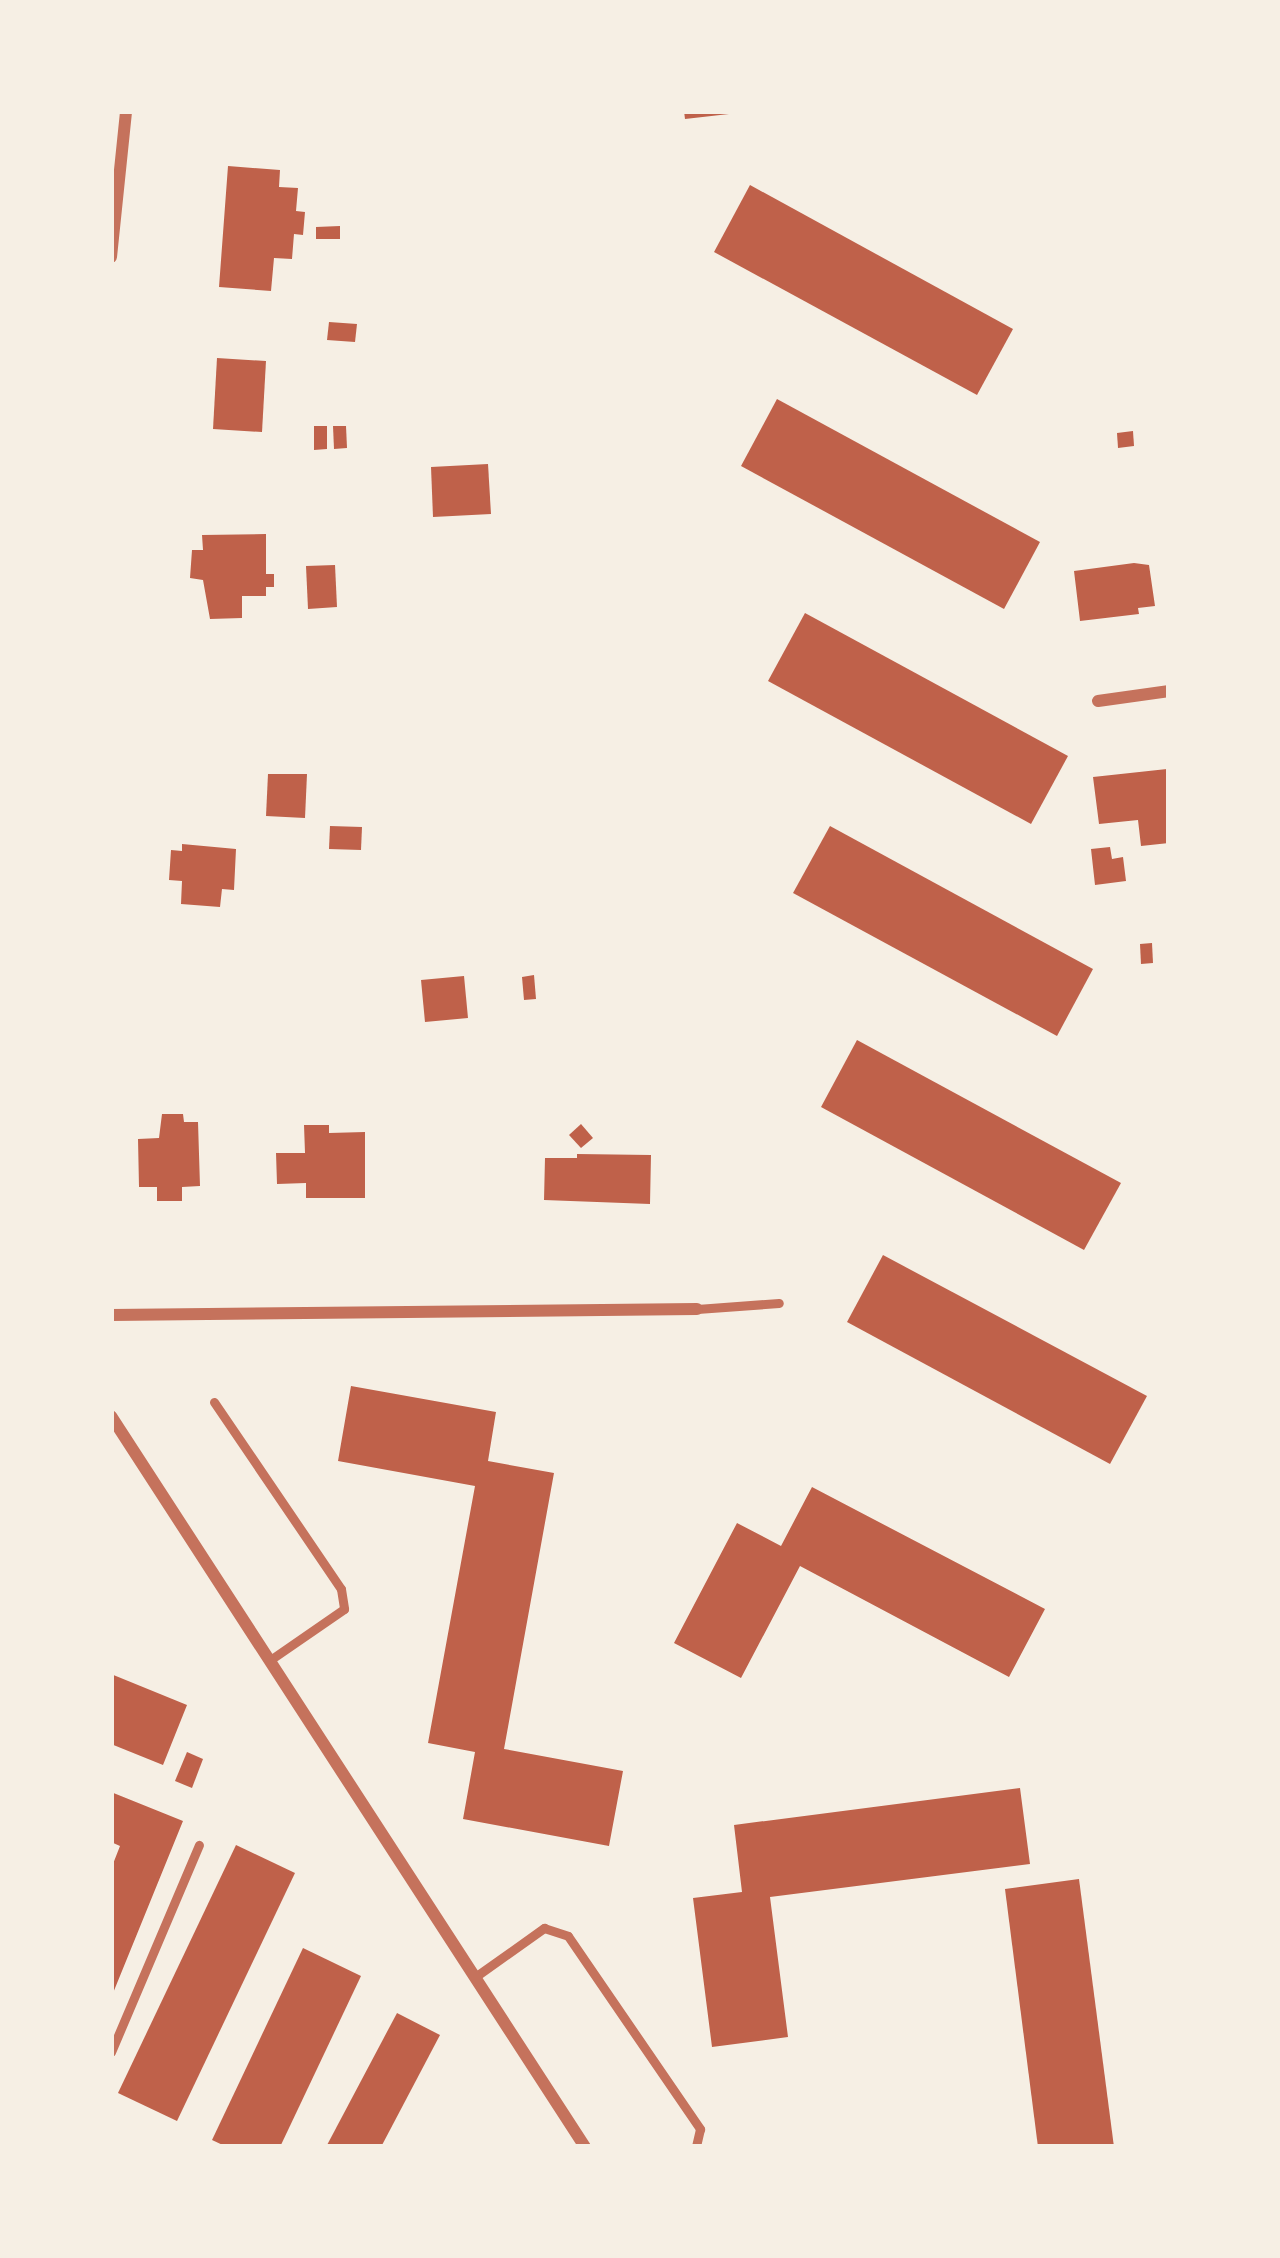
<!DOCTYPE html>
<html>
<head>
<meta charset="utf-8">
<style>
  body { margin:0 }
  #map { position:relative; width:1280px; height:2258px; overflow:hidden; background:#f6efe4; font-family:Montserrat,sans-serif }
  div>[style] { position:absolute }
  .building>* { inset:0; background:#bf614a }
  .service>* { height:9px; margin:-4.5px; padding:0 4.5px; transform-origin:4.5px; border-radius:4.5px; background:#c5725c }
  .minor>* { height:12px; margin:-6px; padding:0 6px; transform-origin:6px; border-radius:6px; background:#c5725c }
  span { translate:-50% -50%; white-space:nowrap; text-align:center; line-height:1.15; -webkit-text-stroke:12px #f6efe4; paint-order:stroke }
  .frame { position:absolute; inset:0; border:114px solid #f6efe4; pointer-events:none }
</style>
</head>
<body>
<div id="map">
  <div class="building">
    <div style="clip-path:polygon(684px 111px,729px 111px,729px 114px,685px 119px)"></div>
    <div style="clip-path:polygon(228px 166px,280px 170px,279px 187px,298px 188px,296px 211px,305px 212px,303px 235px,294px 234px,292px 259px,274px 258px,271px 291px,219px 287px)"></div>
    <div style="clip-path:polygon(750px 185px,1013px 329px,977px 395px,714px 252px)"></div>
    <div style="clip-path:polygon(340px 226px,340px 239px,316px 239px,316px 227px)"></div>
    <div style="clip-path:polygon(329px 322px,357px 324px,355px 342px,327px 340px)"></div>
    <div style="clip-path:polygon(217px 358px,266px 361px,262px 432px,213px 429px)"></div>
    <div style="clip-path:polygon(777px 399px,1040px 542px,1004px 609px,741px 466px)"></div>
    <div style="clip-path:polygon(314px 426px,327px 426px,327px 449px,314px 450px)"></div>
    <div style="clip-path:polygon(333px 426px,346px 426px,347px 448px,334px 449px)"></div>
    <div style="clip-path:polygon(1133px 431px,1134px 446px,1118px 448px,1117px 433px)"></div>
    <div style="clip-path:polygon(488px 464px,491px 514px,433px 517px,431px 467px)"></div>
    <div style="clip-path:polygon(266px 534px,266px 574px,274px 574px,274px 587px,266px 587px,266px 596px,242px 596px,242px 618px,210px 619px,203px 580px,190px 578px,192px 550px,203px 550px,202px 535px)"></div>
    <div style="clip-path:polygon(1134px 563px,1149px 565px,1155px 606px,1138px 608px,1139px 614px,1080px 621px,1074px 571px)"></div>
    <div style="clip-path:polygon(335px 565px,337px 607px,308px 609px,306px 566px)"></div>
    <div style="clip-path:polygon(805px 613px,1068px 756px,1031px 824px,768px 681px)"></div>
    <div style="clip-path:polygon(1167px 769px,1169px 843px,1141px 846px,1138px 820px,1099px 824px,1093px 777px)"></div>
    <div style="clip-path:polygon(268px 774px,307px 774px,305px 818px,266px 816px)"></div>
    <div style="clip-path:polygon(330px 826px,362px 827px,361px 850px,329px 849px)"></div>
    <div style="clip-path:polygon(830px 826px,1093px 969px,1057px 1036px,793px 893px)"></div>
    <div style="clip-path:polygon(182px 844px,236px 849px,234px 890px,222px 889px,220px 907px,181px 904px,182px 881px,169px 880px,171px 850px,182px 851px)"></div>
    <div style="clip-path:polygon(1110px 847px,1112px 859px,1123px 857px,1126px 881px,1095px 885px,1091px 849px)"></div>
    <div style="clip-path:polygon(1152px 943px,1153px 963px,1141px 964px,1140px 944px)"></div>
    <div style="clip-path:polygon(534px 975px,536px 999px,524px 1000px,522px 977px)"></div>
    <div style="clip-path:polygon(464px 976px,468px 1018px,425px 1022px,421px 980px)"></div>
    <div style="clip-path:polygon(857px 1040px,1121px 1183px,1084px 1250px,821px 1107px)"></div>
    <div style="clip-path:polygon(162px 1114px,183px 1114px,184px 1122px,198px 1122px,200px 1186px,182px 1187px,182px 1201px,157px 1201px,157px 1187px,139px 1187px,138px 1139px,159px 1138px)"></div>
    <div style="clip-path:polygon(581px 1124px,593px 1138px,581px 1148px,569px 1135px)"></div>
    <div style="clip-path:polygon(304px 1125px,329px 1125px,329px 1133px,365px 1132px,365px 1198px,306px 1198px,306px 1183px,277px 1184px,276px 1153px,305px 1153px)"></div>
    <div style="clip-path:polygon(577px 1154px,651px 1155px,650px 1204px,544px 1200px,545px 1158px,577px 1158px)"></div>
    <div style="clip-path:polygon(883px 1255px,1147px 1396px,1110px 1464px,847px 1322px)"></div>
    <div style="clip-path:polygon(351px 1386px,496px 1412px,488px 1461px,554px 1473px,504px 1749px,623px 1771px,609px 1846px,463px 1819px,475px 1752px,428px 1743px,475px 1486px,338px 1461px)"></div>
    <div style="clip-path:polygon(812px 1487px,1045px 1609px,1009px 1677px,800px 1566px,741px 1678px,674px 1643px,737px 1523px,781px 1546px)"></div>
    <div style="clip-path:polygon(111px 1674px,187px 1705px,163px 1765px,111px 1744px)"></div>
    <div style="clip-path:polygon(187px 1752px,203px 1759px,192px 1788px,175px 1781px)"></div>
    <div style="clip-path:polygon(1020px 1788px,1030px 1864px,770px 1897px,788px 2037px,712px 2047px,693px 1898px,742px 1892px,734px 1825px)"></div>
    <div style="clip-path:polygon(111px 1792px,183px 1821px,111px 1998px,111px 1869px,120px 1846px,111px 1842px)"></div>
    <div style="clip-path:polygon(236px 1845px,295px 1873px,177px 2121px,118px 2093px)"></div>
    <div style="clip-path:polygon(1079px 1879px,1114px 2147px,1038px 2147px,1005px 1889px)"></div>
    <div style="clip-path:polygon(303px 1948px,361px 1976px,280px 2147px,227px 2147px,212px 2140px)"></div>
    <div style="clip-path:polygon(397px 2013px,440px 2035px,381px 2147px,326px 2147px)"></div>
  </div>
  <div class="service">
    <div style="left:697px;top:1309px;width:82px;rotate:-4.2deg"></div>
    <div style="left:214px;top:1402px;width:226px;rotate:55.8deg"></div>
    <div style="left:341px;top:1589px;width:20px;rotate:81deg"></div>
    <div style="left:344px;top:1609px;width:90px;rotate:145.4deg"></div>
    <div style="left:475px;top:1977px;width:85px;rotate:-35.4deg"></div>
    <div style="left:544px;top:1928px;width:25px;rotate:18deg"></div>
    <div style="left:568px;top:1936px;width:234px;rotate:55.6deg"></div>
    <div style="left:700px;top:2129px;width:18px;rotate:103deg"></div>
    <div style="left:111px;top:2052px;width:225px;rotate:-67deg"></div>
  </div>
  <div class="minor">
    <div style="left:111px;top:257px;width:147px;rotate:-84.1deg"></div>
    <div style="left:1098px;top:701px;width:72px;rotate:-8deg"></div>
    <div style="left:111px;top:1315px;width:586px;rotate:-0.59deg"></div>
    <div style="left:111px;top:1416px;width:871px;rotate:57.04deg"></div>
  </div>
  <div class="frame"></div>
</div>
</body>
</html>
